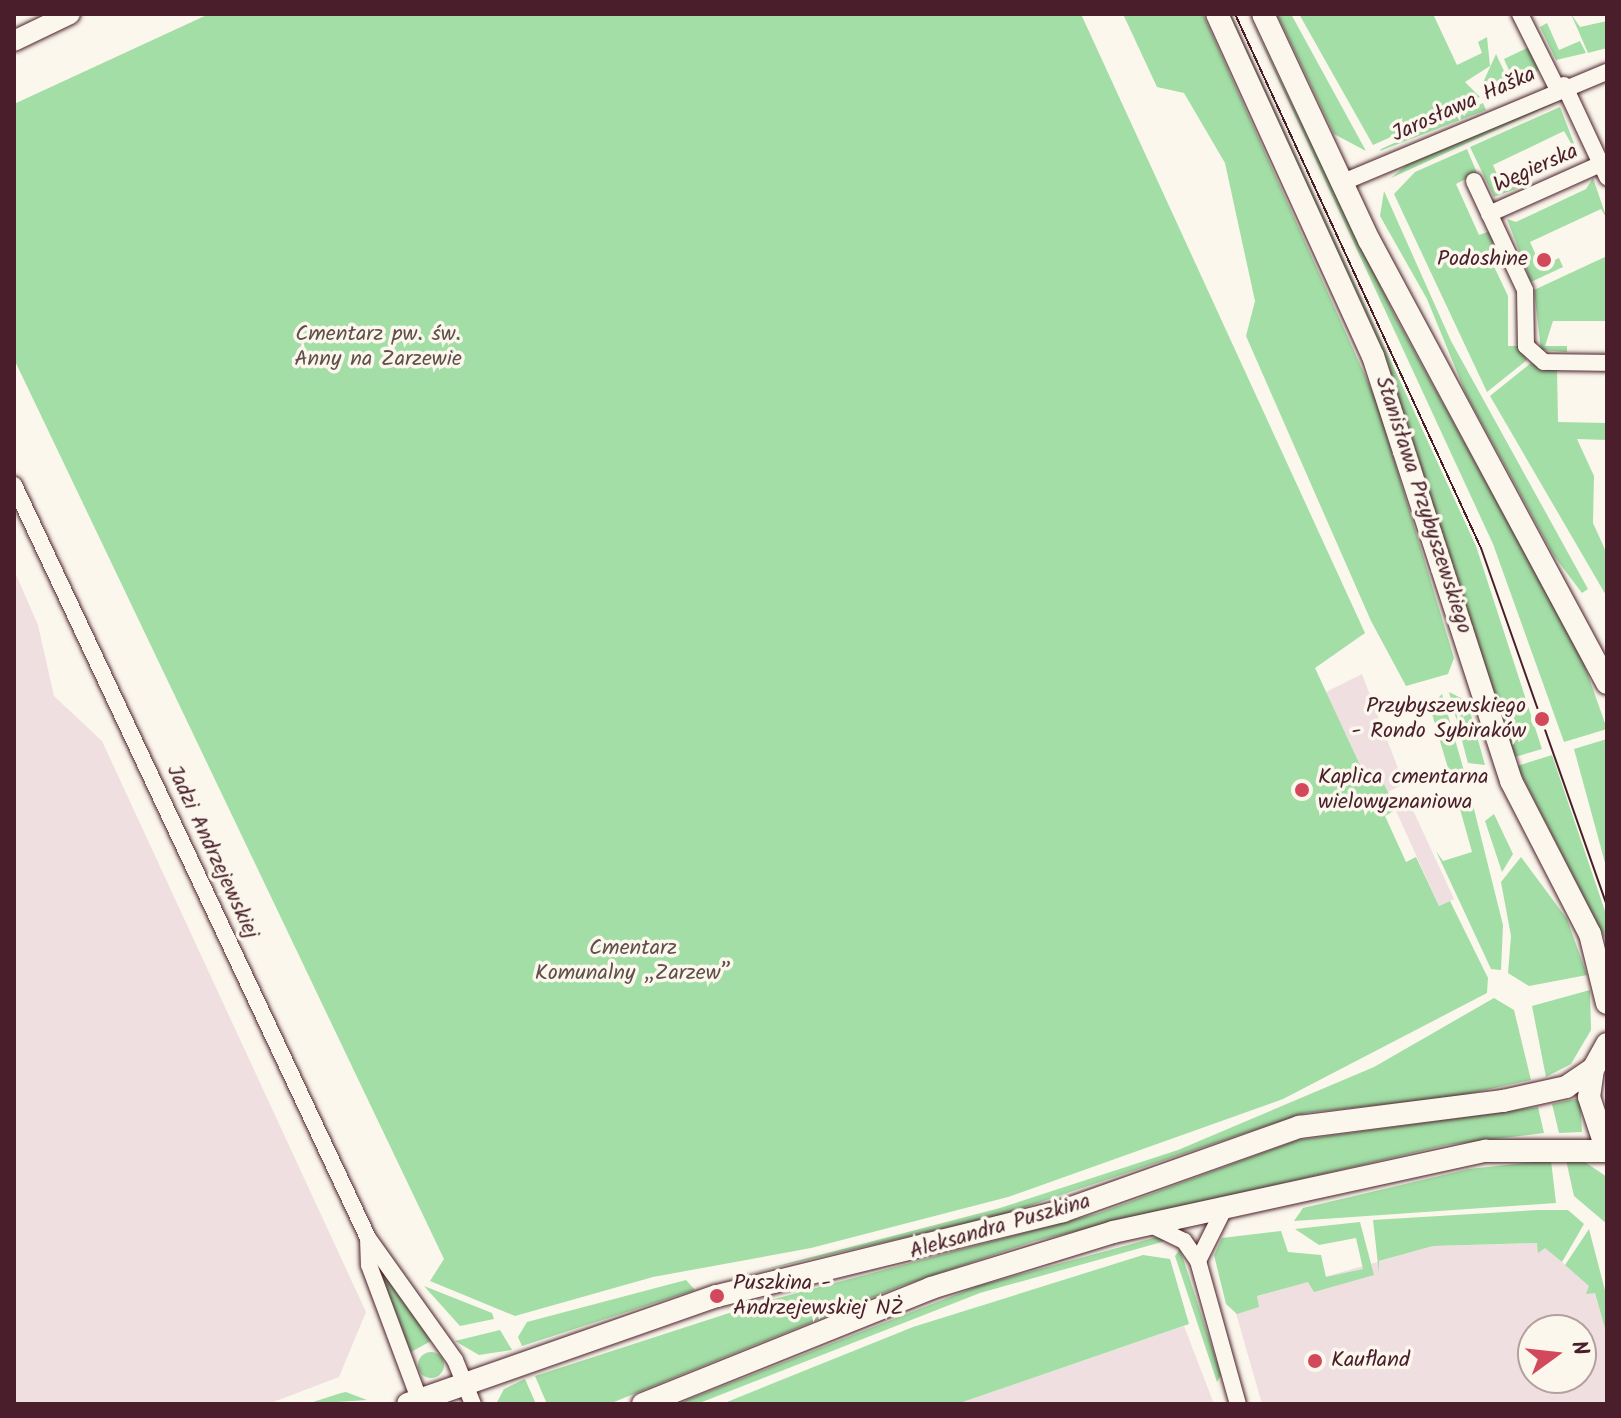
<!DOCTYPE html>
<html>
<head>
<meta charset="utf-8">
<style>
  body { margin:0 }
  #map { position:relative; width:1621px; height:1418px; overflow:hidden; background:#fbf7ec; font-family:Kalam,sans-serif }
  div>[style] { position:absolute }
  .built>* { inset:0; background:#f0dfe1 }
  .green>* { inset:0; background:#a2dea5 }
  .round { border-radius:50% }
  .roads { filter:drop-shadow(0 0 2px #4a1f2b) drop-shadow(0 0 2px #4a1f2b) }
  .minor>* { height:16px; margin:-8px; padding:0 8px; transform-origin:8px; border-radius:8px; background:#fbf7ec }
  .tertiary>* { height:20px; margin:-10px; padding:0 10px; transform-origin:10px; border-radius:10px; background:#fbf7ec }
  .secondary>* { height:22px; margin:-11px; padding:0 11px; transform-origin:11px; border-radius:11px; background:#fbf7ec }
  .tram>* { height:2px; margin:-1px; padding:0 1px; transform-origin:1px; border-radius:1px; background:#4a1f2b }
  .dots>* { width:22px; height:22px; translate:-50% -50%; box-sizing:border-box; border:4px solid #fbf7ec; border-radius:50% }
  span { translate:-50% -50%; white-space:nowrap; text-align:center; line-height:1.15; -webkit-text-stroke:7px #fbf7ec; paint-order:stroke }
  .street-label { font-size:22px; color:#4a1f2b }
  .poi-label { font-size:22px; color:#4a1f2b }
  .right { translate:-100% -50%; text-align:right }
  .left { translate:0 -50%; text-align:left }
  .park-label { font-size:22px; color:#604f4a }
  .frame { position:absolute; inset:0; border:16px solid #4a1f2b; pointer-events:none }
  .north { position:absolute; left:1517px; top:1314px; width:80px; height:80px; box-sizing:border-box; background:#fbf7ec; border:2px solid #b4a19f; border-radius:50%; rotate:75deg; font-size:22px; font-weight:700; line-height:32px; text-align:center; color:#4a1f2b }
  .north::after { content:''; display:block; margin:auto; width:28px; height:36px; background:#d1495b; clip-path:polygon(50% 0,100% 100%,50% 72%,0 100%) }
</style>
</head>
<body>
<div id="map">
  <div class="built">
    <div style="clip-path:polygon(14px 570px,38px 625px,54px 696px,102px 741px,366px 1312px,339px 1377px,268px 1404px,14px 1404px)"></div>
    <div style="clip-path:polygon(1362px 674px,1404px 784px,1388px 792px,1379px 774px,1367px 780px,1326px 692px)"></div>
    <div style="clip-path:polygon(1406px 795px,1454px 899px,1439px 906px,1392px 802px)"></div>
    <div style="clip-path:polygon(evenodd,1540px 1243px,1594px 1290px,1607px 1336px,1607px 1404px,1262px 1404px,1233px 1303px,1433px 1246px,1540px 1243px,1533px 1330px,1581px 1330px,1581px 1378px,1533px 1378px,1533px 1330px)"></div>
    <div style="clip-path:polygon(1184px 1326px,1214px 1404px,957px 1404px)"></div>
  </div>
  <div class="green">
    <div style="clip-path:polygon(209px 14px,1081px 14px,1365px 633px,1315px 668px,1367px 780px,1379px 774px,1388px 792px,1395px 810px,1385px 816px,1406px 862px,1416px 857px,1439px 906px,1450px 901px,1488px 978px,1487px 993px,1283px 1099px,1008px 1197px,811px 1248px,653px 1277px,515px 1316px,430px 1281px,444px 1259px,14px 359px,14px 104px)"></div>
    <div style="clip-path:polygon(1123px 14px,1203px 14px,1376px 400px,1454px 658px,1448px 674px,1406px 686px,1371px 621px,1246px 336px,1255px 301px,1225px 163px,1184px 93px,1157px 87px)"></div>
    <div style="clip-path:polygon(1230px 14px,1231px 14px,1476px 546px,1542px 749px,1515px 757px,1384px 352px)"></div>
    <div style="clip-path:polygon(1248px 14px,1394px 314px,1582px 658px,1607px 729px,1564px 742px,1493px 544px)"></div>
    <div style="clip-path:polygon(1277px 14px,1291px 14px,1366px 151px,1334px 134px)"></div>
    <div style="clip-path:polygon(1299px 14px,1433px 14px,1457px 65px,1482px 53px,1478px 42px,1487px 37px,1490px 66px,1465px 82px,1480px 97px,1373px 145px)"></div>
    <div style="clip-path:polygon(1571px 14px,1580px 27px,1607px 21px,1607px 48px,1588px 53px)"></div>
    <div style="clip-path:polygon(1547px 23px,1559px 50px,1580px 41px,1586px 53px,1556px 60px,1540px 27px)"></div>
    <div style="clip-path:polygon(1529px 47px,1539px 70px,1514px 82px,1504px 59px)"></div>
    <div style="clip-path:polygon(1496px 54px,1510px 84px,1485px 95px,1481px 87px)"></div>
    <div style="clip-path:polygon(1556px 98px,1562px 100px,1391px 178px,1411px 161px)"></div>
    <div style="clip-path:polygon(1483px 103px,1486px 110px,1380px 151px,1381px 149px)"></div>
    <div style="clip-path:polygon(1560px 107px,1580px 159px,1564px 131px,1493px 165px,1503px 188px,1521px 180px,1524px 186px,1494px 197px,1470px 147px)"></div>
    <div style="clip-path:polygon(1467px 149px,1477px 173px,1456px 184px,1479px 235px,1490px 231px,1494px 237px,1490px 258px,1508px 296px,1508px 346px,1519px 346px,1527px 360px,1487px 392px,1394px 194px,1415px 172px)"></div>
    <div style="clip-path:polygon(1593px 178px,1607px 219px,1601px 209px,1530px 242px,1541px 266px,1559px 258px,1563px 267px,1531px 282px,1507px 219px,1516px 222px,1586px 189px)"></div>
    <div style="clip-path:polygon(1384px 191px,1451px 341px,1588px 589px,1582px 593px,1554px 556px,1466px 394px,1427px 299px,1380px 216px)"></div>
    <div style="clip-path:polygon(1607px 256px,1607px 321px,1553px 321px,1545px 346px,1567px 346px,1567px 352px,1541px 350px,1534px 290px)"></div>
    <div style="clip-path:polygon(1531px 363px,1557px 369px,1558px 422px,1607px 423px,1607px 440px,1577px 439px,1594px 476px,1593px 523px,1607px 554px,1607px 597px,1490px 396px)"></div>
    <div style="clip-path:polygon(1449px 692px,1467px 701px,1485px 765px,1468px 763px)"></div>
    <div style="clip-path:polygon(1442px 694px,1464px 771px,1450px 775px,1430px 707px)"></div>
    <div style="clip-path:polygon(1607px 739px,1607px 870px,1574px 749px)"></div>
    <div style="clip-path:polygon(1552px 755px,1607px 917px,1607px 942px,1517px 766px)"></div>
    <div style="clip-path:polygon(1473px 805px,1503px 925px,1501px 970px,1491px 969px,1436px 851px,1443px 861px,1472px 852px,1460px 809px)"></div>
    <div style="clip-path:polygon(1494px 814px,1513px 854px,1502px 872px,1485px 821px)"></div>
    <div style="clip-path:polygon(1521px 857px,1567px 919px,1587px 975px,1529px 986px,1508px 973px,1511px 936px,1501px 882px)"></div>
    <div style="clip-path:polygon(1590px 990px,1591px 1030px,1571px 1064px,1546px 1077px,1532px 1006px)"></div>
    <div style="clip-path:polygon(1494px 998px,1514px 1010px,1531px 1080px,1454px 1097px,1305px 1113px,1002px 1215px,750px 1273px,1000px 1208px,1178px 1150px,1374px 1067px)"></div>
    <div style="clip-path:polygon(1580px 1098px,1582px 1132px,1559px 1133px,1552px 1104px)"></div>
    <div style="clip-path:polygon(1538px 1107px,1544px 1133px,1447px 1145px,1035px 1241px,901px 1286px,609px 1404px,547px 1404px,535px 1376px,763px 1302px,1099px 1213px,1298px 1140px)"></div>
    <div style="clip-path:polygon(1551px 1160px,1556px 1203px,1294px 1221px,1303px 1208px,1469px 1169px)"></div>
    <div style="clip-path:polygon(1566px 1160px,1585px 1162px,1607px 1177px,1607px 1224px,1574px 1196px)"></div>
    <div style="clip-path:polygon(1538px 1210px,1568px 1210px,1584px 1224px,1562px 1262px,1545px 1248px,1538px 1253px,1537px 1243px,1433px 1246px,1379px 1261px,1379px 1273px,1373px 1220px)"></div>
    <div style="clip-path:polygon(1360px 1222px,1374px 1275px,1314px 1292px,1308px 1282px,1257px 1296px,1259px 1307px,1237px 1314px,1226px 1304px,1214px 1255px,1222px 1238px,1281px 1231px,1288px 1252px,1321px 1255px,1326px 1277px,1363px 1269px,1356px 1238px,1319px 1245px,1295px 1229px)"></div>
    <div style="clip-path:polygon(1589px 1229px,1607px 1298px,1607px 1336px,1595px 1293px,1586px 1294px,1589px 1286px,1565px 1265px)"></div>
    <div style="clip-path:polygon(1157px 1237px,1169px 1240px,980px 1293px,697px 1404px,677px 1404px,978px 1286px)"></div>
    <div style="clip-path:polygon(1180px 1249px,1221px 1375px,1217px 1382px,1175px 1256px)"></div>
    <div style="clip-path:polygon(1143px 1255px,1170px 1259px,1189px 1324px,957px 1404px,722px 1404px,913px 1327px)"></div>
    <div style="clip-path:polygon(377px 1264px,431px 1341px,411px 1352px)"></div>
    <div style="clip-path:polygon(686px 1280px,695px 1290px,522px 1346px,518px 1337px,527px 1322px)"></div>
    <div style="clip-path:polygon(424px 1286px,492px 1313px,494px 1319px,460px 1326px)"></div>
    <div style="clip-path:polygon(500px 1330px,512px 1350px,479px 1355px,455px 1341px)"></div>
    <div class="round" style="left:418px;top:1352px;width:26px;height:26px"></div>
    <div style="clip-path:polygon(525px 1379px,536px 1404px,496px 1404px,504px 1389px)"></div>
    <div style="clip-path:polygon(346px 1392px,367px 1400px,307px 1404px,341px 1393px)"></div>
  </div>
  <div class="roads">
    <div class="minor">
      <div style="left:1520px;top:14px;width:83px;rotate:63.4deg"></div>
      <div style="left:1564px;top:85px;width:102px;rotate:64.9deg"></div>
      <div style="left:1474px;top:181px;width:120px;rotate:64.9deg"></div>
      <div style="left:1525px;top:290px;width:56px;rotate:89deg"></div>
      <div style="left:1526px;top:346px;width:24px;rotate:42deg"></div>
      <div style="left:1544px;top:362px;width:63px;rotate:0.9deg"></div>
      <div style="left:1341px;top:183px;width:288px;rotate:-22.7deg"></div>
      <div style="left:1489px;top:214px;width:123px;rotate:-24.1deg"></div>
      <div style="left:14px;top:485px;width:832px;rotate:64.82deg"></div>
      <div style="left:368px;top:1238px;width:150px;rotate:54.5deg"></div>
      <div style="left:455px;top:1360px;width:48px;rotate:67.8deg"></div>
      <div style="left:1149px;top:1224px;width:39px;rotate:26deg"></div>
      <div style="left:1184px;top:1241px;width:24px;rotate:55deg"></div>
      <div style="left:1198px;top:1261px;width:148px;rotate:74.4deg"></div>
      <div style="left:368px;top:1238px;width:27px;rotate:88deg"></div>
      <div style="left:369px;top:1265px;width:148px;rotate:69.5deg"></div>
      <div style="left:1198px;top:1261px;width:58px;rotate:-63.4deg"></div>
    </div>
    <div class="tertiary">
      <div style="left:14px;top:41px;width:62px;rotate:-25.7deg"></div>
    </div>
    <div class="secondary">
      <div style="left:1217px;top:14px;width:376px;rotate:65.5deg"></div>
      <div style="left:1373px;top:356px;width:447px;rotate:72deg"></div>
      <div style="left:1511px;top:781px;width:172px;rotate:62.7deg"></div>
      <div style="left:1590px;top:934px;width:71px;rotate:76.2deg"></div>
      <div style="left:1263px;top:14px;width:250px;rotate:64.9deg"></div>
      <div style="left:1369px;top:240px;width:503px;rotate:61.75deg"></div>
      <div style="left:1607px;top:1044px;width:29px;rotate:119deg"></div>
      <div style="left:1593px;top:1069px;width:28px;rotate:98deg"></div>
      <div style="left:1589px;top:1097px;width:57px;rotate:71.6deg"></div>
      <div style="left:408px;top:1404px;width:327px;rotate:-19.3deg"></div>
      <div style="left:717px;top:1296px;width:356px;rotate:-13.8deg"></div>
      <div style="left:1063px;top:1211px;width:251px;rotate:-19.6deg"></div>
      <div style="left:1299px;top:1127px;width:206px;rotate:-7.3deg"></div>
      <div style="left:1503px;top:1101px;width:65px;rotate:-12.5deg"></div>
      <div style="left:1566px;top:1087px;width:32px;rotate:-34deg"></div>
      <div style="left:643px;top:1404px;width:310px;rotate:-21.9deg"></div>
      <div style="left:931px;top:1288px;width:190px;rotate:-17.1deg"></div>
      <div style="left:1113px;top:1232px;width:382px;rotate:-12.3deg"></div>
      <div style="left:1486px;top:1151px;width:121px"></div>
    </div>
  </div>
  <div class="tram">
    <div style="left:1235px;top:14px;width:588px;rotate:65.27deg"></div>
    <div style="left:1481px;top:548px;width:380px;rotate:70.6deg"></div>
  </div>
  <div class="dots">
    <div style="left:1544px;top:260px;background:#d1495b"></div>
    <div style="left:1542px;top:719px;background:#d1495b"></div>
    <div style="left:1302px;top:790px;background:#d1495b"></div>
    <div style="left:717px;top:1296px;background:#d1495b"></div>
    <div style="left:1315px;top:1361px;background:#d1495b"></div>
  </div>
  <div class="street-label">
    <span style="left:1464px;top:105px;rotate:-24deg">Jarosława Haška</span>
    <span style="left:1536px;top:169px;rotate:-24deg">Węgierska</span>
    <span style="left:1423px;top:505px;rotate:72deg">Stanisława Przybyszewskiego</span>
    <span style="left:212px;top:852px;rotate:65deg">Jadzi Andrzejewskiej</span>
    <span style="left:1000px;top:1227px;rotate:-16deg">Aleksandra Puszkina</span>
  </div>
  <div class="poi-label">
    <span class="right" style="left:1528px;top:260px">Podoshine</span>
    <span class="right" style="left:1526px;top:719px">Przybyszewskiego<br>- Rondo Sybiraków</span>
    <span class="left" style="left:1318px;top:790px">Kaplica cmentarna<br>wielowyznaniowa</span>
    <span class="left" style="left:733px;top:1296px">Puszkina -<br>Andrzejewskiej NŻ</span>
    <span class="left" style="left:1331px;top:1361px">Kaufland</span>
  </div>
  <div class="park-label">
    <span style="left:378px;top:347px">Cmentarz pw. św.<br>Anny na Zarzewie</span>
    <span style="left:633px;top:961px">Cmentarz<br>Komunalny „Zarzew”</span>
  </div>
  <div class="frame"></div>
  <div class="north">N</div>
</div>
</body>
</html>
